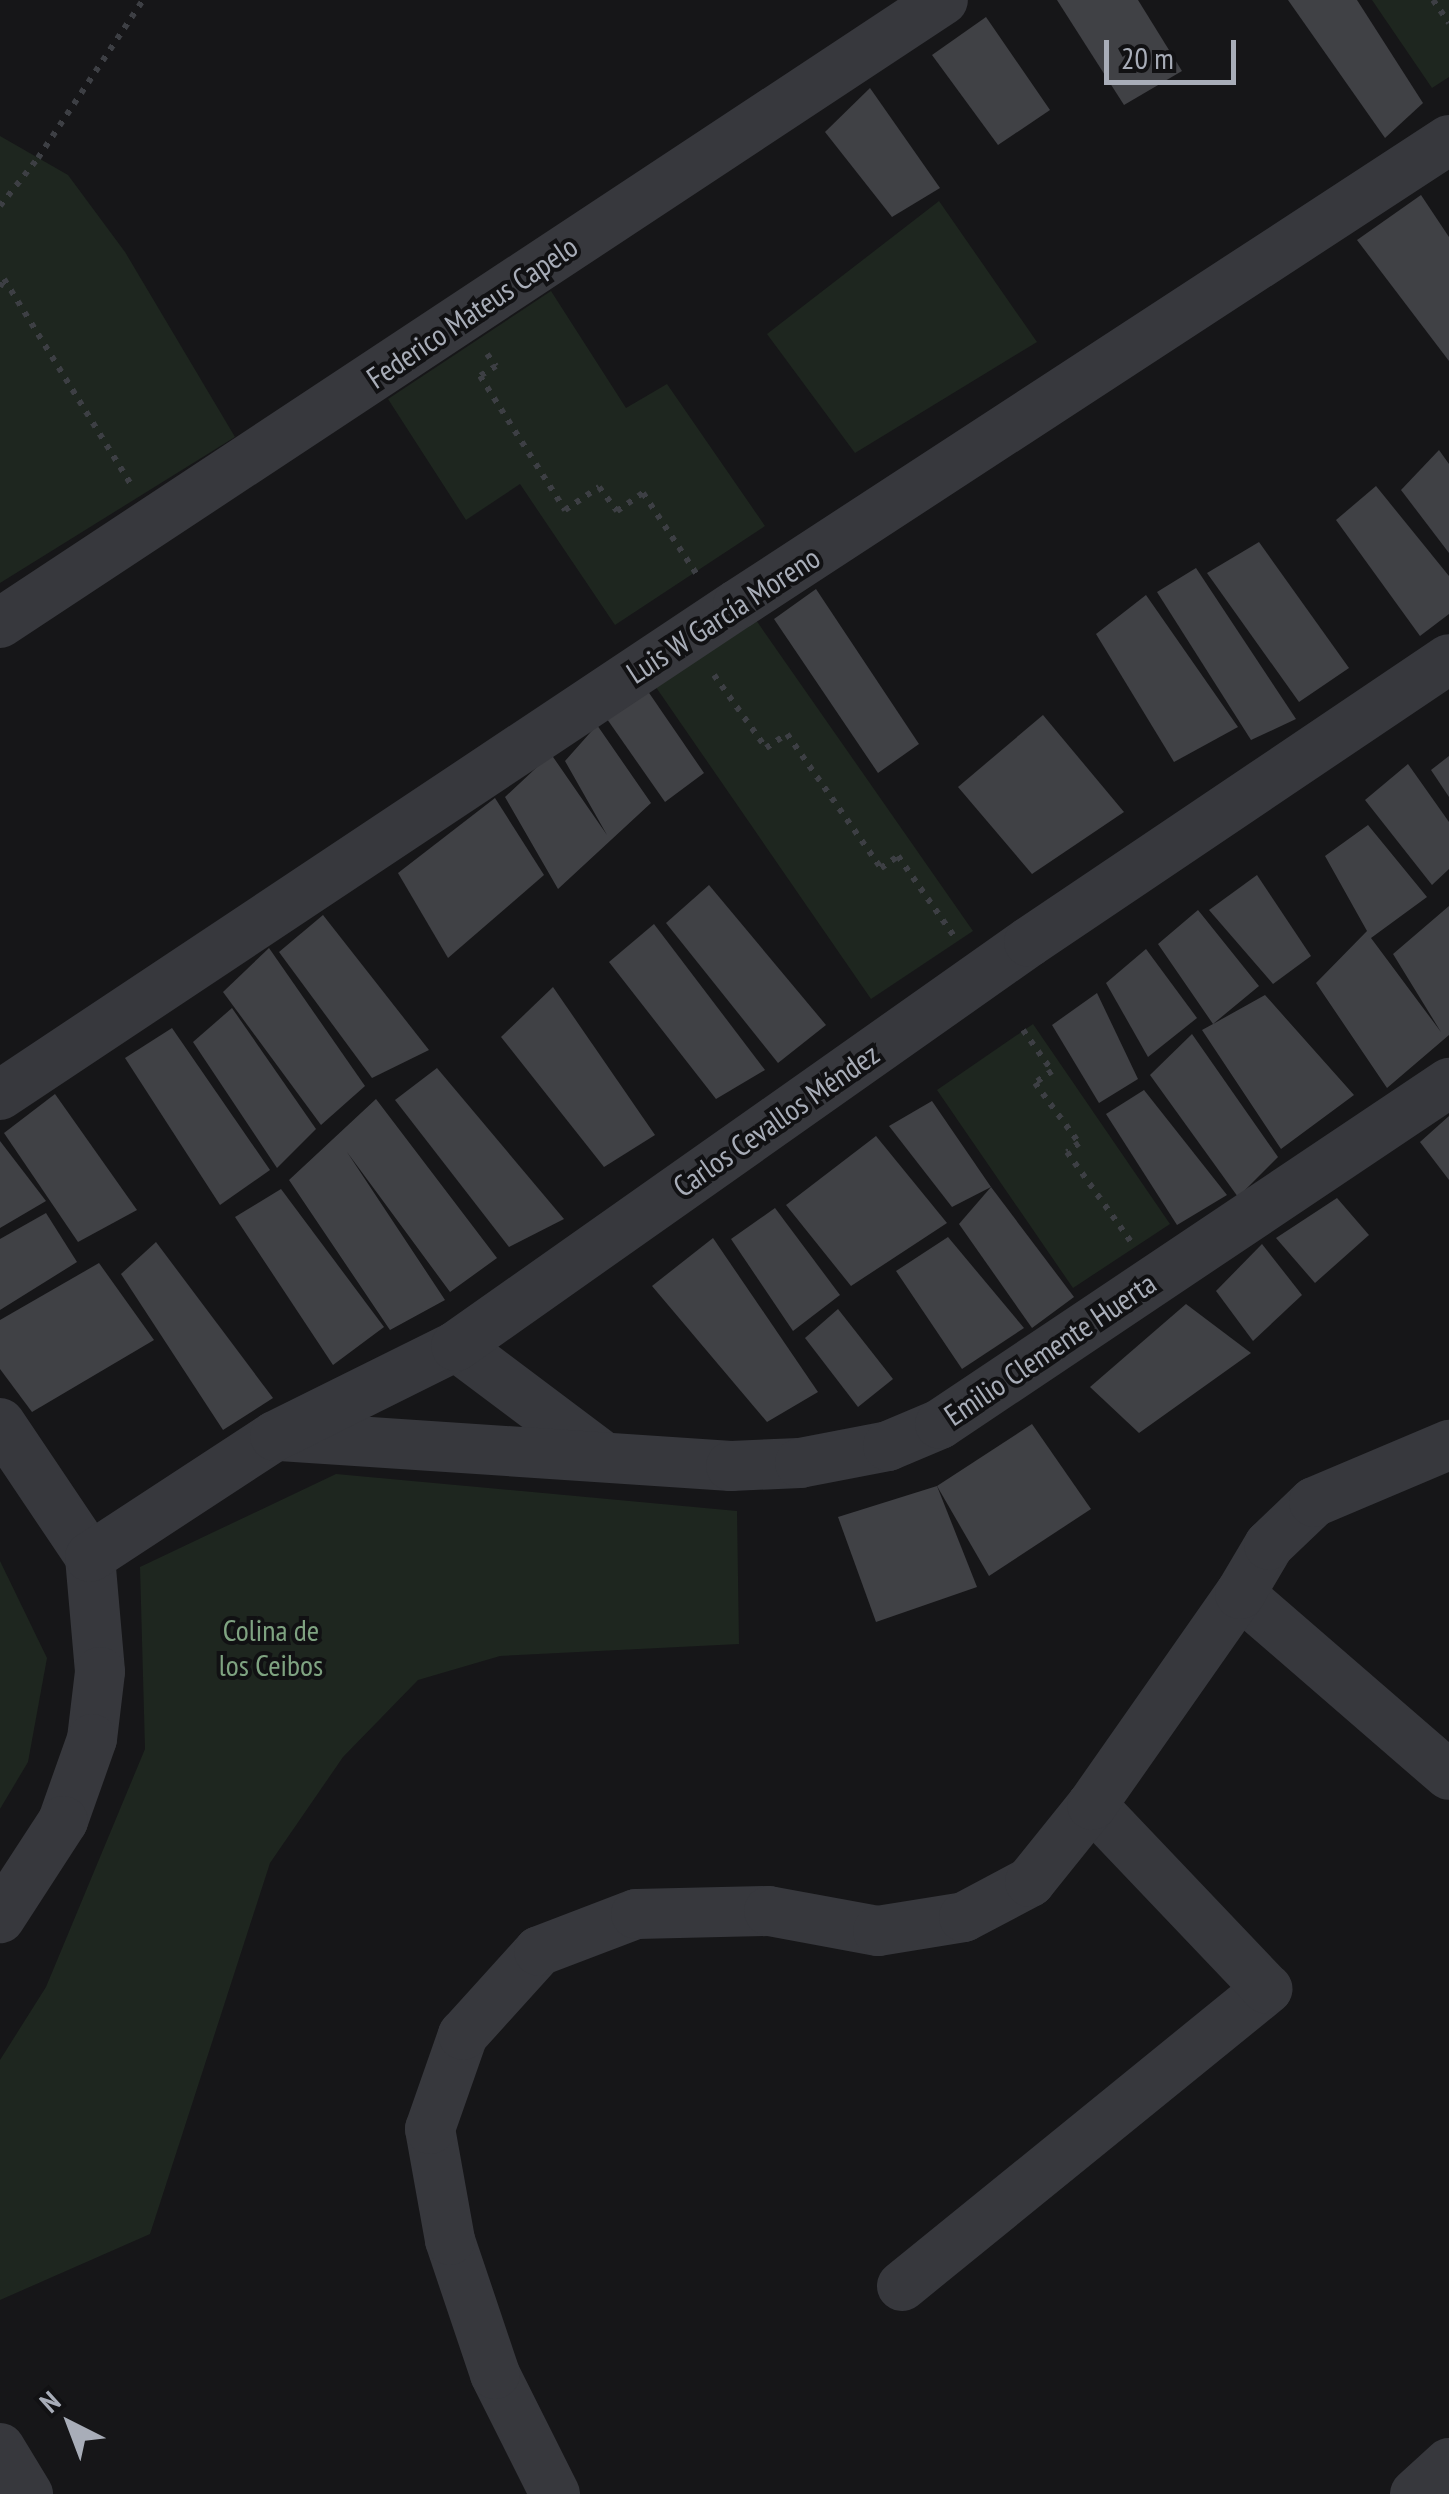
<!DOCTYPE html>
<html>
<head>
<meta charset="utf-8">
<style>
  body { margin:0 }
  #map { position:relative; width:1449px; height:2494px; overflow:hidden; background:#161618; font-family:"PT Sans Narrow",sans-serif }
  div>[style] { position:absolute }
  .green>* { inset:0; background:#1e261f }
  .building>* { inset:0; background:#404145 }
  .path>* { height:6px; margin-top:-3px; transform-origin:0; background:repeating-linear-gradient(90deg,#3d3f44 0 5px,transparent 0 13px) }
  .minor>* { height:50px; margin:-25px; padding:0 25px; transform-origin:25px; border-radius:25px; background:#37383d }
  span { translate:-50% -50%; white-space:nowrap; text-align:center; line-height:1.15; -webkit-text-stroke:8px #111113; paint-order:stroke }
  .street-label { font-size:30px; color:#a8adb8 }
  .park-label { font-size:30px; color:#7fa381 }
  .north { position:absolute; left:20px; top:2374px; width:100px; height:100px; -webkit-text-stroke:8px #111113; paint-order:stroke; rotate:318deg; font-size:28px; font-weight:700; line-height:40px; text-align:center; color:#a8adb8 }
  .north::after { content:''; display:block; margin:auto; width:35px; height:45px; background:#a8adb8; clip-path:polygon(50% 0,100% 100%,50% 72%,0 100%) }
  .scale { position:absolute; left:1104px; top:40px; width:132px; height:45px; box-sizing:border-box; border:5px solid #a8adb8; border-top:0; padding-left:12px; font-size:30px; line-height:35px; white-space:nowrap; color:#a8adb8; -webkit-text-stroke:8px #111113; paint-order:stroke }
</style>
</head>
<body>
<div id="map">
  <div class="green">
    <div style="clip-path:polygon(1372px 0,1449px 0,1449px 77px,1432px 88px)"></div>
    <div style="clip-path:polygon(0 136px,68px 175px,125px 252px,235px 437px,0 583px)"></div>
    <div style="clip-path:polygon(939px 201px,1037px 342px,855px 453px,767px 334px)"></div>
    <div style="clip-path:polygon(551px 291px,626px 408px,667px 384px,765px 526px,615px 625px,520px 484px,466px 520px,388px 399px)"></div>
    <div style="clip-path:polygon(749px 610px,973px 931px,871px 999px,651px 680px)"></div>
    <div style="clip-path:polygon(1033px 1024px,1170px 1224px,1073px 1288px,937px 1090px)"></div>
    <div style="clip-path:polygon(336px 1474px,737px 1511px,739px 1644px,500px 1656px,418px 1680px,343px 1757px,270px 1863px,150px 2234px,0 2300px,0 2060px,46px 1987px,145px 1749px,140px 1567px)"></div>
    <div style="clip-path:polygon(0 1561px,47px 1658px,28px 1762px,0 1809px)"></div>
  </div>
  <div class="building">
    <div style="clip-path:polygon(1057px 0,1138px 0,1182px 71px,1124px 105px)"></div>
    <div style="clip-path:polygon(1288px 0,1357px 0,1423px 103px,1385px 138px)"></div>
    <div style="clip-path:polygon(986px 17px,1050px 110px,998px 145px,932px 55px)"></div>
    <div style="clip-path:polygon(870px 88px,940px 188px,892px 217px,825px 132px)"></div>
    <div style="clip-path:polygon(1421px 195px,1449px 237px,1449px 361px,1357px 240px)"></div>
    <div style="clip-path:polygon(1439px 450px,1449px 464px,1449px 553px,1401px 490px)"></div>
    <div style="clip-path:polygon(1376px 486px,1449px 576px,1449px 614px,1420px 636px,1336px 520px)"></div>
    <div style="clip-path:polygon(1259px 542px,1349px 668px,1299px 702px,1207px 573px)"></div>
    <div style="clip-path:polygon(1196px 568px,1296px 719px,1251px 740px,1157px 592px)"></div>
    <div style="clip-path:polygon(816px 589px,919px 744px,878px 773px,774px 619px)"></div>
    <div style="clip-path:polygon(1146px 595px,1238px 727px,1174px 762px,1096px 634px)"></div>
    <div style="clip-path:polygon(645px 687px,704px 773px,665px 802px,607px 719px)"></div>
    <div style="clip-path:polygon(1043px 715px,1124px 812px,1032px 874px,958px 787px)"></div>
    <div style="clip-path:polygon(597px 725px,651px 803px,558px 889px,505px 797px,551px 754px,607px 835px,565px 761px)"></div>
    <div style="clip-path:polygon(1449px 756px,1449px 797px,1431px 770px)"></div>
    <div style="clip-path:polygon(1408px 764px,1449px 822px,1449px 869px,1432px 885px,1365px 800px)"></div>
    <div style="clip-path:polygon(495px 798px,544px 875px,448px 958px,398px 873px)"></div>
    <div style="clip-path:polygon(1368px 825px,1427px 897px,1371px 938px,1441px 1032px,1393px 954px,1449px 906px,1449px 1035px,1387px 1088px,1316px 983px,1367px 931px,1325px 856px)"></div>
    <div style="clip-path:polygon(1257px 875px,1311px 956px,1273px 984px,1209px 910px)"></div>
    <div style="clip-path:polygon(709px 885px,826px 1025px,778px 1063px,666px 923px)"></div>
    <div style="clip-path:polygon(1198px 910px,1259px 986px,1213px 1024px,1265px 995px,1354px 1095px,1281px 1149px,1202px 1030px,1213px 1024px,1158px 944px)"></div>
    <div style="clip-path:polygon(323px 915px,429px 1050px,372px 1078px,279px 952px)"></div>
    <div style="clip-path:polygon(654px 924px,765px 1070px,716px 1099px,609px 962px)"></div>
    <div style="clip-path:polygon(269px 948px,365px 1086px,321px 1125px,223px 992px)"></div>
    <div style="clip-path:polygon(1146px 949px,1197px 1018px,1148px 1057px,1106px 983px)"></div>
    <div style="clip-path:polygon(553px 987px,655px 1135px,604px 1167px,501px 1037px)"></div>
    <div style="clip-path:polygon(1097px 993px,1138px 1079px,1099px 1103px,1052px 1025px)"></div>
    <div style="clip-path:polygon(232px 1008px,316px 1129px,277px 1168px,193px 1042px)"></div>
    <div style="clip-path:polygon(172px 1028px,270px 1170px,220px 1205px,125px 1058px)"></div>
    <div style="clip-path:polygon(1192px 1034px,1278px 1157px,1238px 1197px,1150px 1075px)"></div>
    <div style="clip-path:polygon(437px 1068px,564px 1219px,509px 1247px,395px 1100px)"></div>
    <div style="clip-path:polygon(1144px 1090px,1227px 1195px,1177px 1225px,1106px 1114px)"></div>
    <div style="clip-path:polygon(55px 1094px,137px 1210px,78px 1242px,4px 1133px)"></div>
    <div style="clip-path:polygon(376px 1099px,497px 1258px,450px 1292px,347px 1152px,445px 1300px,390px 1330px,289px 1180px)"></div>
    <div style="clip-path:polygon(932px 1101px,991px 1187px,952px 1207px,889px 1126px)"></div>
    <div style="clip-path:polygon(1449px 1116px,1449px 1180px,1420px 1142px)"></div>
    <div style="clip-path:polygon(876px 1136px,947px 1223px,851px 1286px,786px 1205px)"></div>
    <div style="clip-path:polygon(0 1141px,46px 1201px,0 1228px)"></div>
    <div style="clip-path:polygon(991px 1187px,1074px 1297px,1032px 1328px,959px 1224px)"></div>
    <div style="clip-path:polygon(281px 1189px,384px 1327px,333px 1365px,235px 1217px)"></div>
    <div style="clip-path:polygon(1337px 1198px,1369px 1235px,1315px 1283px,1276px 1238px)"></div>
    <div style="clip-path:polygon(775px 1208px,840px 1295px,793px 1331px,731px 1239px)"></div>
    <div style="clip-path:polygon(46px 1213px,77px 1262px,0 1310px,0 1239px)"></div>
    <div style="clip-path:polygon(948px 1237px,1024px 1328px,962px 1369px,896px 1271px)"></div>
    <div style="clip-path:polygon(713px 1238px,818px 1392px,767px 1422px,652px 1286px)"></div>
    <div style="clip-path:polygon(156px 1242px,273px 1398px,223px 1430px,121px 1274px)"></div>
    <div style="clip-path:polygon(1262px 1244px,1302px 1295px,1253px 1341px,1216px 1291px)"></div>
    <div style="clip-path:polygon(99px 1263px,154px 1340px,32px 1412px,0 1369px,0 1320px)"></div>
    <div style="clip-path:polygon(1186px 1304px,1251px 1353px,1139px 1433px,1090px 1387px)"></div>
    <div style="clip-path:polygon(838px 1309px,893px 1379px,858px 1407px,805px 1338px)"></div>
    <div style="clip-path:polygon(1032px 1424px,1091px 1509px,989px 1576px,937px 1486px)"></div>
    <div style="clip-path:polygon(937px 1486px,977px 1587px,876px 1622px,838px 1517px)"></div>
  </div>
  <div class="path">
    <div style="left:1433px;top:0;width:28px;rotate:55deg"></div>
    <div style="left:0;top:206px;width:61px;rotate:-51.6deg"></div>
    <div style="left:38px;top:158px;width:190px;rotate:-56.4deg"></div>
    <div style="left:0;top:287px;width:9px;rotate:-63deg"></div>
    <div style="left:4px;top:279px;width:240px;rotate:58.3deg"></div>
    <div style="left:487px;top:354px;width:15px;rotate:53deg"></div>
    <div style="left:496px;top:366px;width:19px;rotate:148deg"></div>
    <div style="left:480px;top:376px;width:159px;rotate:57.6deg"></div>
    <div style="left:565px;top:510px;width:41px;rotate:-34.1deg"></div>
    <div style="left:599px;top:487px;width:30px;rotate:53deg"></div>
    <div style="left:617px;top:511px;width:32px;rotate:-35deg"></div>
    <div style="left:643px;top:493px;width:96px;rotate:56.5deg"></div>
    <div style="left:714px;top:675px;width:90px;rotate:54.5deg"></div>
    <div style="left:766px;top:748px;width:25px;rotate:-34deg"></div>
    <div style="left:787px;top:734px;width:164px;rotate:55deg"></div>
    <div style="left:881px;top:868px;width:21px;rotate:-35deg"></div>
    <div style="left:898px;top:856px;width:101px;rotate:55.1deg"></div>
    <div style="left:1023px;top:1030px;width:50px;rotate:54.7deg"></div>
    <div style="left:1052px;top:1071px;width:21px;rotate:145deg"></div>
    <div style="left:1035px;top:1083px;width:74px;rotate:53.7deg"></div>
    <div style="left:1079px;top:1143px;width:15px;rotate:143deg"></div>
    <div style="left:1067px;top:1152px;width:112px;rotate:54.5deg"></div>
  </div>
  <div class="minor">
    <div style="left:0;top:623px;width:1130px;rotate:-33.45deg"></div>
    <div style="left:0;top:1095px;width:886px;rotate:-33.64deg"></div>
    <div style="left:738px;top:604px;width:849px;rotate:-33.13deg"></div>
    <div style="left:456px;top:1346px;width:181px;rotate:36.9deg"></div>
    <div style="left:0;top:1423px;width:161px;rotate:56.1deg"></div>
    <div style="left:90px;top:1557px;width:115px;rotate:85deg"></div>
    <div style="left:100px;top:1672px;width:67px;rotate:96.8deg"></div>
    <div style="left:92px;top:1739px;width:87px;rotate:109.5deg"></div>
    <div style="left:63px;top:1821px;width:116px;rotate:123deg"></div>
    <div style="left:280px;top:1436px;width:452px;rotate:3.8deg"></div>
    <div style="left:731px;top:1466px;width:69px;rotate:-2.5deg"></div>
    <div style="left:800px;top:1463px;width:90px;rotate:-10.9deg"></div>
    <div style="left:888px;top:1446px;width:56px;rotate:-22.9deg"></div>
    <div style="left:940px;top:1424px;width:613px;rotate:-33.82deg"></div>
    <div style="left:90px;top:1557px;width:221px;rotate:-33.2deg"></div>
    <div style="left:275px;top:1436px;width:202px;rotate:-26.4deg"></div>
    <div style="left:456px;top:1346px;width:701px;rotate:-35.19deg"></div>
    <div style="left:1029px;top:942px;width:506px;rotate:-33.97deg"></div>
    <div style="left:1240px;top:1594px;width:276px;rotate:40.9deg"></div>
    <div style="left:902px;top:2286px;width:471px;rotate:-39.1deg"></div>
    <div style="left:1267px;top:1989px;width:254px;rotate:-133.6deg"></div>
    <div style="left:0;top:2448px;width:54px;rotate:58.7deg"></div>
    <div style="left:555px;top:2494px;width:134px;rotate:-116.6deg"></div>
    <div style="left:495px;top:2374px;width:141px;rotate:-108.6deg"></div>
    <div style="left:450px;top:2240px;width:113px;rotate:-100.2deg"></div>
    <div style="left:430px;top:2129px;width:100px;rotate:-70.7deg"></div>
    <div style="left:463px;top:2035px;width:113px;rotate:-47.9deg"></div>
    <div style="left:539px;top:1951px;width:104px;rotate:-20.9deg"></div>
    <div style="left:636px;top:1914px;width:133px;rotate:-1.3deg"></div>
    <div style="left:769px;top:1911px;width:111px;rotate:10.4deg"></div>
    <div style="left:878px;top:1931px;width:87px;rotate:-9.2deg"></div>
    <div style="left:964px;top:1917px;width:75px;rotate:-27.9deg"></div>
    <div style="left:1030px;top:1882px;width:99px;rotate:-51.2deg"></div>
    <div style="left:1092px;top:1805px;width:258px;rotate:-55deg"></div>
    <div style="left:1240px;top:1594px;width:57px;rotate:-59.4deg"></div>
    <div style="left:1269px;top:1545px;width:62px;rotate:-43.7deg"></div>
    <div style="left:1314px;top:1502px;width:147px;rotate:-22.9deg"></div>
    <div style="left:1415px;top:2494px;width:46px;rotate:-42.4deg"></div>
  </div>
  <div class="street-label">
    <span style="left:472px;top:312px;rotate:-34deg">Federico Mateus Capelo</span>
    <span style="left:723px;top:615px;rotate:-33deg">Luis W García Moreno</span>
    <span style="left:776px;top:1120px;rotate:-35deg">Carlos Cevallos Méndez</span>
    <span style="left:1050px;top:1349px;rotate:-34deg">Emilio Clemente Huerta</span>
  </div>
  <div class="park-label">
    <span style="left:271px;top:1647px">Colina de<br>los Ceibos</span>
  </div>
  <div class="north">N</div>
  <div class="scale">20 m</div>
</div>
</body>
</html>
